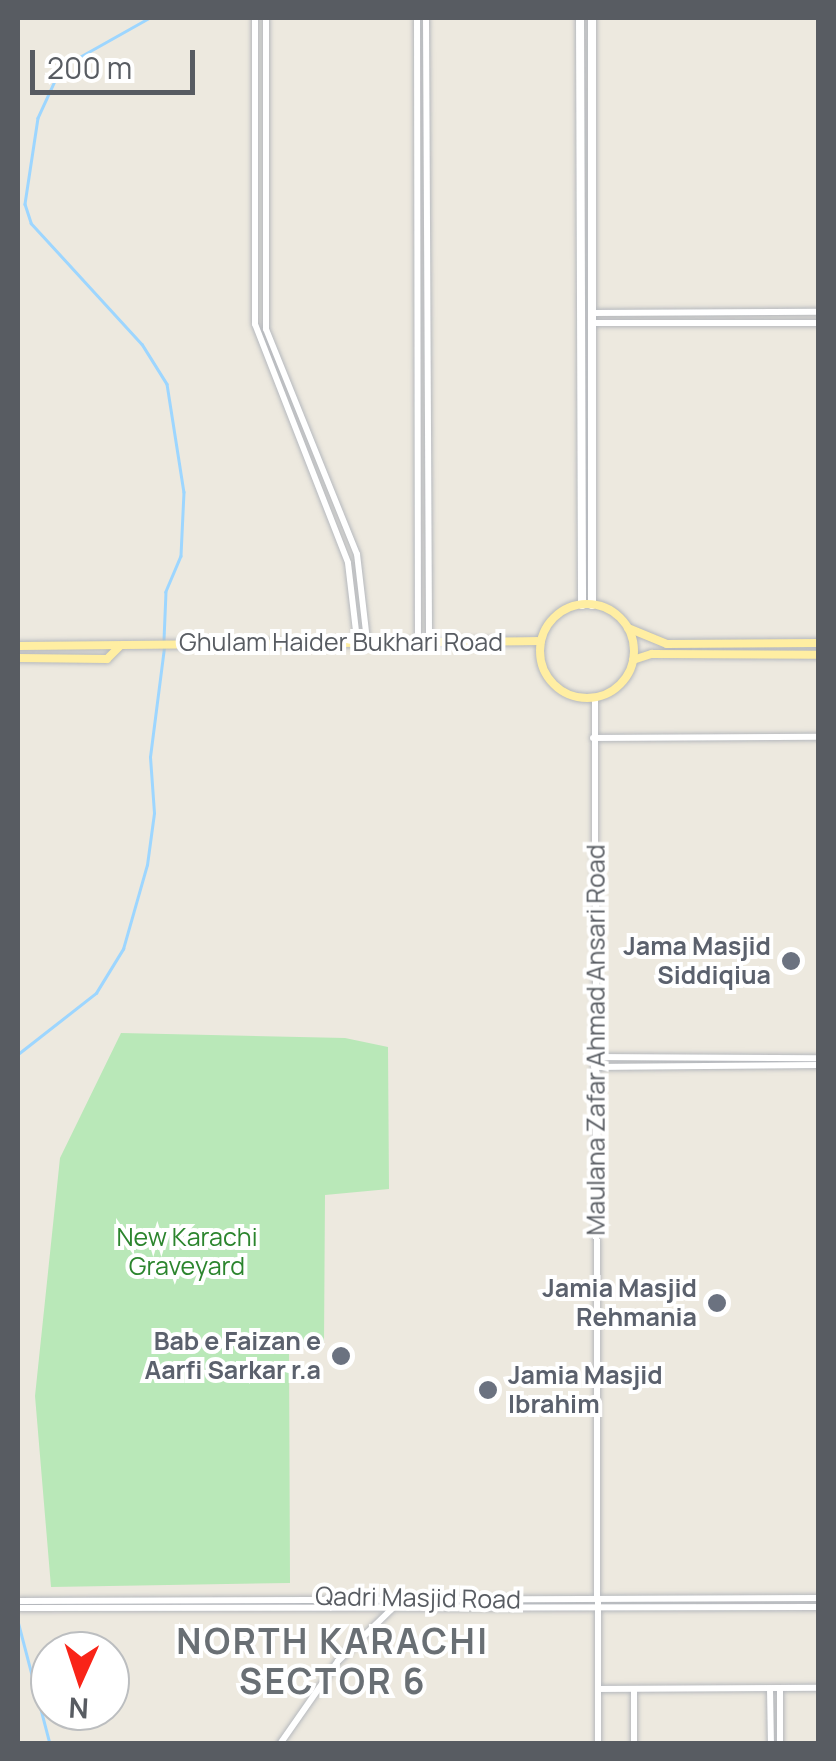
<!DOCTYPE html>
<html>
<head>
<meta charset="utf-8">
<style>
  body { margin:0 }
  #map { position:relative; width:836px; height:1761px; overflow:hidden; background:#ede9df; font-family:Manrope,sans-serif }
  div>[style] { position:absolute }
  .green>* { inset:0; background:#b9e8b8 }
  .stream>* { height:2.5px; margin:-1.25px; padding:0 1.25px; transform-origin:1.25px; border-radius:1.25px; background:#9dd6ff }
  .roads { filter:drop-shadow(0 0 2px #b5b8bd) drop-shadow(0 0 2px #b5b8bd) }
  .tertiary>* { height:6px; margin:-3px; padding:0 3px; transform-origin:3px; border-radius:3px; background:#fff }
  .secondary>* { height:8px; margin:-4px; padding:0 4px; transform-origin:4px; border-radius:4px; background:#fff }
  .primary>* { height:8px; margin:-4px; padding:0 4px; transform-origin:4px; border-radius:4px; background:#ffeea2 }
  .primary>.ring { margin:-4px; padding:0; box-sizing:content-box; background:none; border:8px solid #ffeea2; border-radius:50% }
  .dots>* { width:28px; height:28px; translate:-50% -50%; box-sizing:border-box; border:5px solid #fff; border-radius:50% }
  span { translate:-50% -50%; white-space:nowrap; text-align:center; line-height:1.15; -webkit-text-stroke:8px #fff; paint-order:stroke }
  .street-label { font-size:25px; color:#585c62 }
  .worship-label { font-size:25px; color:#5b616d; font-weight:700 }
  .right { translate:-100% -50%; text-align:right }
  .left { translate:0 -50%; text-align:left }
  .park-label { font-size:25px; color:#2c852e }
  .district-label { font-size:35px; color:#696f74; font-weight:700; letter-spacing:2.5px }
  .frame { position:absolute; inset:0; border:20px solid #585c62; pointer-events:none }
  .north { position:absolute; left:30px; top:1631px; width:100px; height:100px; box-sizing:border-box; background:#fff; border:2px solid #bcbec0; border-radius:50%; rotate:183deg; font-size:28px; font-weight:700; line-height:40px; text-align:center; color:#585c62 }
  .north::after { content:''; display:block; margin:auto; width:35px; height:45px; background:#f92418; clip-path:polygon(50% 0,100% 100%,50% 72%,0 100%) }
  .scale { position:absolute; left:30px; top:50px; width:165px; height:45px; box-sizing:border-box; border:5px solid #585c62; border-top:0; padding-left:12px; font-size:30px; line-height:35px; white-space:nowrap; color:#585c62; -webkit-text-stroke:8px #fff; paint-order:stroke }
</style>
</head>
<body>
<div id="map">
  <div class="green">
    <div style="clip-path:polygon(121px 1033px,345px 1038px,388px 1047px,389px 1189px,325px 1195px,324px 1344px,289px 1346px,290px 1583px,51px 1587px,35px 1396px,60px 1158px)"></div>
  </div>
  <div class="stream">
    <div style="left:150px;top:18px;width:102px;rotate:150.7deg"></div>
    <div style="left:61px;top:68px;width:55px;rotate:114.7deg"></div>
    <div style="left:38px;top:118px;width:87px;rotate:98.6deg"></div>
    <div style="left:25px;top:204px;width:20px;rotate:72deg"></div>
    <div style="left:31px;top:223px;width:164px;rotate:47.5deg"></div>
    <div style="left:142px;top:344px;width:47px;rotate:58deg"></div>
    <div style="left:167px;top:384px;width:109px;rotate:81.1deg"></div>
    <div style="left:184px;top:492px;width:64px;rotate:92.7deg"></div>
    <div style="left:181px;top:556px;width:39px;rotate:113deg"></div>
    <div style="left:166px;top:592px;width:48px;rotate:92.4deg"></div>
    <div style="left:18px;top:1054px;width:99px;rotate:-38deg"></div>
    <div style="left:96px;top:993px;width:52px;rotate:-58.5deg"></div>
    <div style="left:123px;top:949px;width:87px;rotate:-74.1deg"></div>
    <div style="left:147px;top:865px;width:52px;rotate:-82.3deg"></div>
    <div style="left:154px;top:813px;width:56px;rotate:-94.1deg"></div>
    <div style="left:150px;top:757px;width:110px;rotate:-82.7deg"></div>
    <div style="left:18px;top:1621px;width:127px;rotate:75.4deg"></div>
  </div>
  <div class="roads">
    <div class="tertiary">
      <div style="left:255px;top:18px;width:306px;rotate:90deg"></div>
      <div style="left:255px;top:324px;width:256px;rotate:68.7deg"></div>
      <div style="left:348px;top:563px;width:78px;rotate:83.3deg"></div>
      <div style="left:266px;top:18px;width:311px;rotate:90deg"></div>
      <div style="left:266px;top:329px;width:243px;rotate:68deg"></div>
      <div style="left:357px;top:554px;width:87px;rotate:83.4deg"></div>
      <div style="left:417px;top:18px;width:622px;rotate:89.91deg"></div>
      <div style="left:426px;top:18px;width:622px;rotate:89.72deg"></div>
      <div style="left:592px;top:313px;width:226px;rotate:-0.3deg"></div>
      <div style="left:591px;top:323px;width:227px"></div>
      <div style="left:595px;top:697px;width:1047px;rotate:89.84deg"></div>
      <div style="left:593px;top:738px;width:225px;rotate:-0.3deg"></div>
      <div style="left:594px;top:1057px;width:224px;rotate:0.3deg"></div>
      <div style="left:594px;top:1067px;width:224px;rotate:-0.5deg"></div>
      <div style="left:18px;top:1601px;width:800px;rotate:-0.21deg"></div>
      <div style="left:18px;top:1608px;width:800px;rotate:-0.07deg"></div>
      <div style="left:598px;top:1689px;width:220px;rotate:-0.3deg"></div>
      <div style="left:770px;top:1689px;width:55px;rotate:89deg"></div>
      <div style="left:280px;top:1744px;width:101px;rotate:-55.1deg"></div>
      <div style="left:338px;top:1661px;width:85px;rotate:-44deg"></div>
      <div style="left:634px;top:1744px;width:55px;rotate:-90deg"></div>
      <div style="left:780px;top:1744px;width:55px;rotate:-90deg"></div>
    </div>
    <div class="secondary">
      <div style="left:580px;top:18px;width:587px;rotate:89.8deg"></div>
      <div style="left:592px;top:18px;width:587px;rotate:90deg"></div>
    </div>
    <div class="primary">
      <div class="ring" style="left:540px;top:604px;width:86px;height:86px"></div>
      <div style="left:628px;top:628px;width:42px;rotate:22.3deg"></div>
      <div style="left:667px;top:644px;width:151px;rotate:-0.4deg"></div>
      <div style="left:18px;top:646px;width:523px;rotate:-0.55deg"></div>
      <div style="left:18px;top:658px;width:89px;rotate:0.6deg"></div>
      <div style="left:107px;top:659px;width:17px;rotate:-45deg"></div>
      <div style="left:633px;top:660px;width:20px;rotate:-18deg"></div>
      <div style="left:652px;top:654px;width:166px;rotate:0.3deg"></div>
    </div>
  </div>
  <div class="dots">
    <div style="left:791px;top:961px;background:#6b7280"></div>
    <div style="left:717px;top:1303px;background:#6b7280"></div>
    <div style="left:341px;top:1356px;background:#6b7280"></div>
    <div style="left:488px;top:1390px;background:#6b7280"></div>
  </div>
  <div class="street-label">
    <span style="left:341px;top:642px">Ghulam Haider Bukhari Road</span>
    <span style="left:596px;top:1040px;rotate:-90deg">Maulana Zafar Ahmad Ansari Road</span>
    <span style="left:418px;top:1598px;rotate:1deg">Qadri Masjid Road</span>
  </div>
  <div class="worship-label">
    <span class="right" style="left:771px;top:961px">Jama Masjid<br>Siddiqiua</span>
    <span class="right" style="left:697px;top:1303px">Jamia Masjid<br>Rehmania</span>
    <span class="right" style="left:321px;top:1356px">Bab e Faizan e<br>Aarfi Sarkar r.a</span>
    <span class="left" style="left:508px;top:1390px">Jamia Masjid<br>Ibrahim</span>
  </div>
  <div class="park-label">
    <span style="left:187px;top:1252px">New Karachi<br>Graveyard</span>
  </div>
  <div class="district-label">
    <span style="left:333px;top:1661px">NORTH KARACHI<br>SECTOR 6</span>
  </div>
  <div class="frame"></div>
  <div class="north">N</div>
  <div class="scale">200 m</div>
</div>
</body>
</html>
